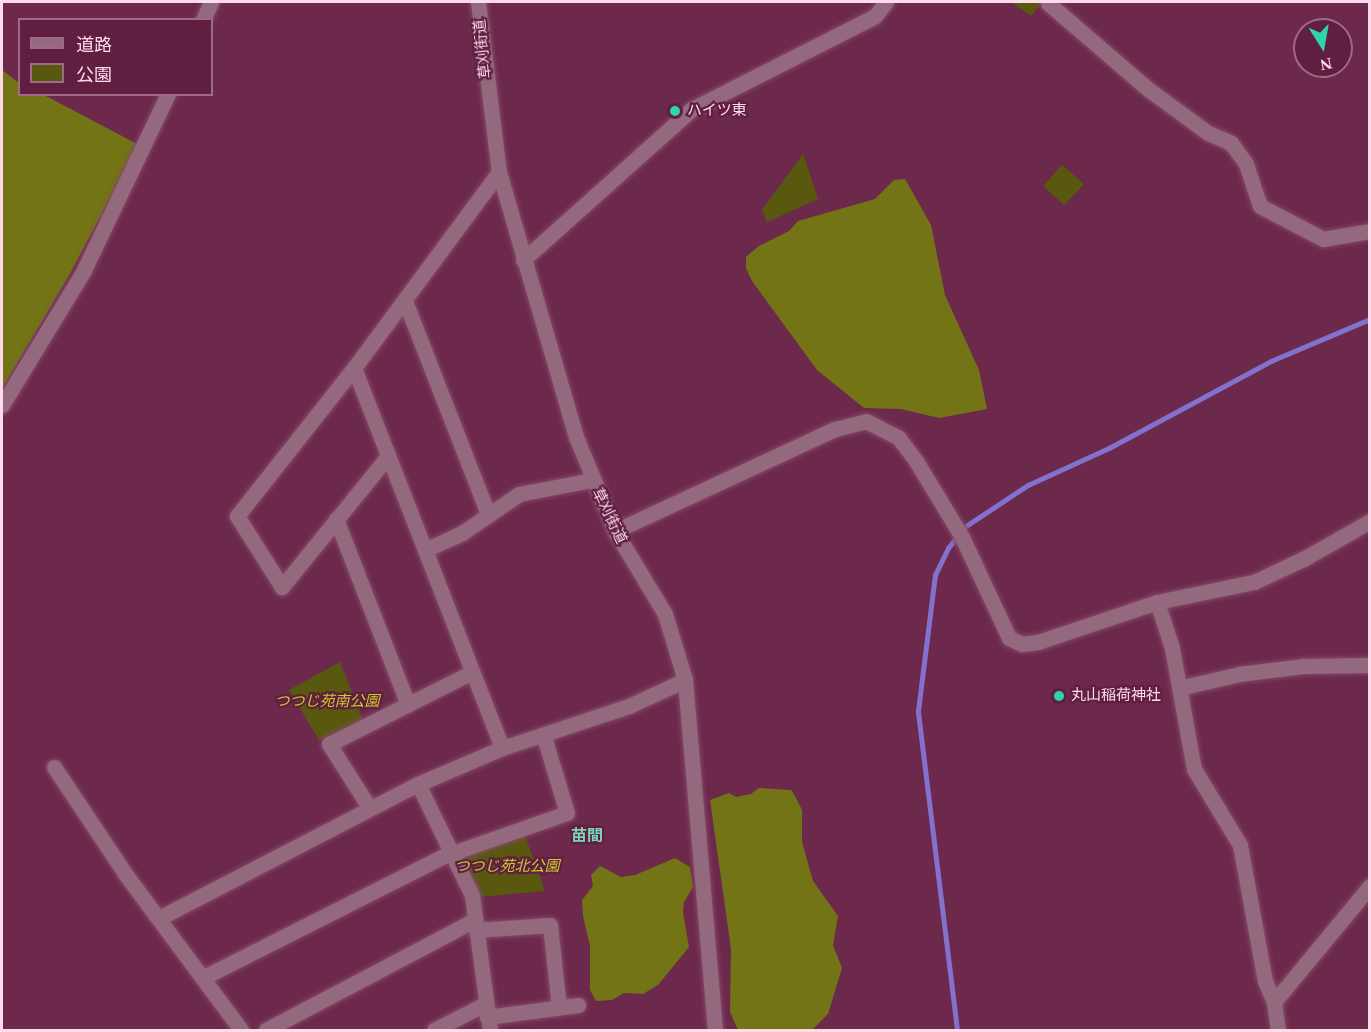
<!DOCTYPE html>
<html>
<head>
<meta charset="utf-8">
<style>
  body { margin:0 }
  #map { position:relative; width:1371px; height:1032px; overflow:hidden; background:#6c294c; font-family:"Times New Roman","Noto Sans JP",serif }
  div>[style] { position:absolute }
  .green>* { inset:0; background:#58590f }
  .forest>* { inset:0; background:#737415 }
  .stream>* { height:4.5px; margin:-2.25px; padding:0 2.25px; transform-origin:2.25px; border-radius:2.25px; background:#8371ce }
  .roads { filter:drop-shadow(0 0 2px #864968) drop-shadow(0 0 2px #864968) }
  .minor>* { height:15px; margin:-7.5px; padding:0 7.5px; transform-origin:7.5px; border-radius:7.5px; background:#95697d }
  .dots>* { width:16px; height:16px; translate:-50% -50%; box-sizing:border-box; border:3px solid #601e41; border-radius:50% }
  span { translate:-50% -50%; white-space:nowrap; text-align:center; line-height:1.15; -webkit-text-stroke:4.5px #601e41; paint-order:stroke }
  .street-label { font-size:15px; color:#fddbea }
  .poi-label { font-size:15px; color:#fddbea }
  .left { translate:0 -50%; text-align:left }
  .park-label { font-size:15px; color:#cacc2a; font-style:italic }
  .neighbourhood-label { font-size:16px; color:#7ad7b8; font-weight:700 }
  .frame { position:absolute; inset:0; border:3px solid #fddbea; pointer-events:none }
  .legend { position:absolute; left:18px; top:18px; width:195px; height:78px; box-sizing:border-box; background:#601e41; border:2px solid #9f6a85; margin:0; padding:8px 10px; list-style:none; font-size:18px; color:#fddbea }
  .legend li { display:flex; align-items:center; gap:12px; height:30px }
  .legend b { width:30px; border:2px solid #9f6a85 }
  .north { position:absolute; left:1293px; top:18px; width:60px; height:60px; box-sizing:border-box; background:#601e41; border:2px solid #9f6a85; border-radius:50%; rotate:169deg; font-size:16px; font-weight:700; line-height:24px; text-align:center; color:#fddbea }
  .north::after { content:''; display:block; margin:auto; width:21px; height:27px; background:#30d4aa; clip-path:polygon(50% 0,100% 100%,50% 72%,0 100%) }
</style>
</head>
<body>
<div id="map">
  <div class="green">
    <div style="clip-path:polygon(1011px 2px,1042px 2px,1031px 16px)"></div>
    <div style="clip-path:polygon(803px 154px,818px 199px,767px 222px,762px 210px)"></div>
    <div style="clip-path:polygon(1062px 165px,1084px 184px,1064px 205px,1043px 186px)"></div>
    <div style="clip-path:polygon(340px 662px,363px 720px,319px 740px,289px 690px)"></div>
    <div style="clip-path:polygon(524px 833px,545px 891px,479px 897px,463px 860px,466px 854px)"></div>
  </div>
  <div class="forest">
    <div style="clip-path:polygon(2px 70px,19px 83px,20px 94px,44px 95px,139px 145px,67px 279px,2px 389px)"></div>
    <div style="clip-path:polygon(905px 179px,931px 225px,945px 295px,979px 370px,987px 409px,939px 418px,901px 409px,864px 408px,817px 370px,752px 281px,746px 268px,746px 257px,759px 246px,789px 231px,798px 221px,875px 199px,894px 180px)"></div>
    <div style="clip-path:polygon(759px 788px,791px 790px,795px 796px,802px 810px,802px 842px,813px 881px,838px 916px,833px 945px,842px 968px,828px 1014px,812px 1030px,738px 1030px,730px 1012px,731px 949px,710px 800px,729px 793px,736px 797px,751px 794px)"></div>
    <div style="clip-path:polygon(675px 858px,690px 867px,693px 887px,684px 902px,683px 912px,689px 947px,658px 985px,643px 994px,624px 993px,612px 1000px,596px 1001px,590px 990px,590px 946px,583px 916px,582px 900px,593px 886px,591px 875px,600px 866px,621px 877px,635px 875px)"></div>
  </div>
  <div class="stream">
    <div style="left:957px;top:1030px;width:321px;rotate:-97deg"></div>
    <div style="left:918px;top:711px;width:137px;rotate:-82.9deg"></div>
    <div style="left:935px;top:575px;width:30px;rotate:-64deg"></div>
    <div style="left:948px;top:548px;width:28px;rotate:-51deg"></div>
    <div style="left:966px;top:526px;width:74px;rotate:-33.5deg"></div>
    <div style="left:1028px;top:485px;width:89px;rotate:-24.6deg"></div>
    <div style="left:1109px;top:448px;width:184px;rotate:-28.2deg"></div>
    <div style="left:1271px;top:361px;width:108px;rotate:-23deg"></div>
  </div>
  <div class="roads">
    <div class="minor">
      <div style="left:478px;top:2px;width:171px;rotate:83deg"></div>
      <div style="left:499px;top:172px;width:276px;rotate:73.8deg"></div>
      <div style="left:576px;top:437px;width:102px;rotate:67.5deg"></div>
      <div style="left:615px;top:531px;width:97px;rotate:58.9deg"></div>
      <div style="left:665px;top:614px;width:69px;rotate:73.1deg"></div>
      <div style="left:685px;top:680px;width:351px;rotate:85.1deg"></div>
      <div style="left:1048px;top:3px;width:132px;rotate:40.7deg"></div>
      <div style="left:1148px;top:89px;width:74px;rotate:36.3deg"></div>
      <div style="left:1208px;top:133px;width:25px;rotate:23deg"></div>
      <div style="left:1231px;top:143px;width:26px;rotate:54deg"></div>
      <div style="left:1246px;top:164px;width:44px;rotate:71.6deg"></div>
      <div style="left:1260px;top:206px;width:71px;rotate:27.6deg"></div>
      <div style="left:1323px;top:239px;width:48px;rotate:-9.7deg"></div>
      <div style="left:203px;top:20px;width:20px;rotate:-66deg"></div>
      <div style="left:523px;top:260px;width:227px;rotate:-41.8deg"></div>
      <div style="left:692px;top:109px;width:205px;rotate:-26.9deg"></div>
      <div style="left:875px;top:16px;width:18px;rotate:-52deg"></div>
      <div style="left:405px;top:301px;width:229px;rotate:68.7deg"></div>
      <div style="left:354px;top:368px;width:408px;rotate:68.7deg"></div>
      <div style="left:2px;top:405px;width:156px;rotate:-58.7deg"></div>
      <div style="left:83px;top:272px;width:197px;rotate:-64.5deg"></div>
      <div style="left:388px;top:456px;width:169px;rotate:129deg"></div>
      <div style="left:282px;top:587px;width:84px;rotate:-122.4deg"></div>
      <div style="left:237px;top:516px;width:189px;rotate:-51.7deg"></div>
      <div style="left:354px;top:368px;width:244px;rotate:-53.5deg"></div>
      <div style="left:336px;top:519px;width:199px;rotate:68.8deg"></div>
      <div style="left:615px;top:531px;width:242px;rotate:-24.9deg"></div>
      <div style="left:835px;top:429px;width:32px;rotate:-14deg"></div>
      <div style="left:866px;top:421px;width:36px;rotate:27deg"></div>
      <div style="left:898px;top:437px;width:30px;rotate:53deg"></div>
      <div style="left:916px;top:461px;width:89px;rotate:58.8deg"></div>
      <div style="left:962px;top:537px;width:111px;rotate:65deg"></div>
      <div style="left:1009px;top:638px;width:14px;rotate:25deg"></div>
      <div style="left:1022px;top:644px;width:16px;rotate:-7deg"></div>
      <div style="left:1038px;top:642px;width:126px;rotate:-18.6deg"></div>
      <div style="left:1157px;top:602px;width:99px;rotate:-11.7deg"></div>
      <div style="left:1254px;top:582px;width:56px;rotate:-25.2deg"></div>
      <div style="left:1305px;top:558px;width:75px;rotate:-29.6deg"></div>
      <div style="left:425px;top:550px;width:41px;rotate:-24.7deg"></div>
      <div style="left:462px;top:533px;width:69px;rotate:-34.4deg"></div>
      <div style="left:519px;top:494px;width:74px;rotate:-10.9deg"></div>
      <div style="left:1157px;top:602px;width:48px;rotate:71.9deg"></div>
      <div style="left:1172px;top:648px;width:123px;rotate:79.7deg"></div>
      <div style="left:1194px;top:769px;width:89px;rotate:58.8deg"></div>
      <div style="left:1240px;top:845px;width:138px;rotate:79.6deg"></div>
      <div style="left:1265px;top:981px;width:23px;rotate:67deg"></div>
      <div style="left:1274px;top:1002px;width:28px;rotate:82deg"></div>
      <div style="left:1179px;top:688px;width:62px;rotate:-13.1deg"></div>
      <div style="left:1239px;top:674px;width:64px;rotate:-7.1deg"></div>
      <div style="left:1303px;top:666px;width:67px;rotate:-0.9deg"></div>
      <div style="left:54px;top:767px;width:130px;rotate:56.3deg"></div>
      <div style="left:126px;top:875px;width:193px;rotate:53.4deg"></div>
      <div style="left:418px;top:784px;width:123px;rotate:64.1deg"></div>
      <div style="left:472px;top:895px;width:136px;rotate:82.4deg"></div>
      <div style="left:369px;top:807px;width:75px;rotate:-122.4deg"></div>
      <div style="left:329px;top:744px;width:160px;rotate:-26.7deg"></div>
      <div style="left:159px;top:918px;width:292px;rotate:-27.4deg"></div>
      <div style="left:418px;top:784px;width:91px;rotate:-23.2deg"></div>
      <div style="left:502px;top:748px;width:134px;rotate:-18.3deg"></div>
      <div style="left:629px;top:706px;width:62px;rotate:-24.9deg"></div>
      <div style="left:476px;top:930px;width:74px;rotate:-3.9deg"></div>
      <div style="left:550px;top:925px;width:83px;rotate:83.8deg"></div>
      <div style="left:204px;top:977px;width:269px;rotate:-26.8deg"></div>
      <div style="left:444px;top:856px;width:130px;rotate:-19.3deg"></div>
      <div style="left:567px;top:813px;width:79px;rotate:-106.8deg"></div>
      <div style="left:1274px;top:1002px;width:151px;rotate:-50.4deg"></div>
      <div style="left:487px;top:1017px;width:92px;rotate:-7.5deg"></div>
      <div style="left:266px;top:1030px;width:236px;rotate:-27.8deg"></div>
      <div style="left:434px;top:1030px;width:57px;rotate:-27deg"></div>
    </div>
  </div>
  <div class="dots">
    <div style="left:675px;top:111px;background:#30d4aa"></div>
    <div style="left:1059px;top:696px;background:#30d4aa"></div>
  </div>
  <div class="street-label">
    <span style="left:483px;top:49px;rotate:-96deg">草刈街道</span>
    <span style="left:609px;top:516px;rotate:64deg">草刈街道</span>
  </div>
  <div class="poi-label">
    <span class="left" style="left:687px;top:111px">ハイツ東</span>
    <span class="left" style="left:1071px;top:696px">丸山稲荷神社</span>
  </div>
  <div class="park-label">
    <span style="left:327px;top:702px">つつじ苑南公園</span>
    <span style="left:507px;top:867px">つつじ苑北公園</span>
  </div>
  <div class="neighbourhood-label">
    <span style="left:587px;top:836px">苗間</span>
  </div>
  <div class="frame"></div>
  <ul class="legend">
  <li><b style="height:8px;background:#95697d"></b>道路</li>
  <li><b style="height:16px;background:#58590f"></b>公園</li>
  </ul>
  <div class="north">N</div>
</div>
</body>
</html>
